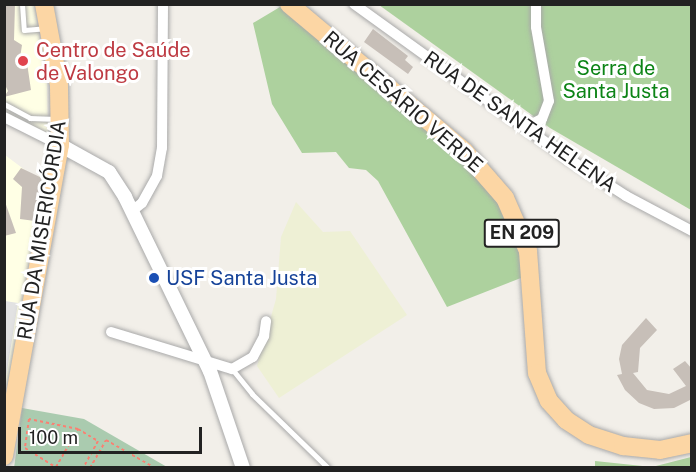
<!DOCTYPE html>
<html>
<head>
<meta charset="utf-8">
<style>
  body { margin:0 }
  #map { position:relative; width:696px; height:472px; overflow:hidden; background:#f2efe9; font-family:"Public Sans",sans-serif }
  div>[style] { position:absolute }
  .education>* { inset:0; background:#ffffe5 }
  .farmland>* { inset:0; background:#eef0d5 }
  .forest>* { inset:0; background:#add19e }
  .cemetery>* { inset:0; background:#aacbaf }
  .parking>* { inset:0; background:#e2e2e2 }
  .building>* { inset:0; background:#c7bfb8 }
  .path>* { height:2px; margin-top:-1px; transform-origin:0; background:repeating-linear-gradient(90deg,#fa8072 0 3px,transparent 0 6px) }
  .roads { filter:drop-shadow(0 0 2px #a9a9a9) drop-shadow(0 0 2px #a9a9a9) }
  .service>* { height:5px; margin:-2.5px; padding:0 2.5px; transform-origin:2.5px; border-radius:2.5px; background:#fff }
  .minor>* { height:10px; margin:-5px; padding:0 5px; transform-origin:5px; border-radius:5px; background:#fff }
  .tertiary>* { height:14px; margin:-7px; padding:0 7px; transform-origin:7px; border-radius:7px; background:#fff }
  .primary>* { height:18px; margin:-9px; padding:0 9px; transform-origin:9px; border-radius:9px; background:#fcd6a4 }
  .dots>* { width:16px; height:16px; translate:-50% -50%; box-sizing:border-box; border:3px solid #fff; border-radius:50% }
  span { translate:-50% -50%; white-space:nowrap; text-align:center; line-height:1.15; -webkit-text-stroke:6px #fff; paint-order:stroke }
  .shield-label span { padding:2px 4px; background:#fff; border:2px solid; border-radius:4px; -webkit-text-stroke-width:0 }
  .shield-label { font-size:18px; color:#222; font-weight:700 }
  .health-label { font-size:20px; color:#be3a42 }
  .left { translate:0 -50%; text-align:left }
  .park-label { font-size:20px; color:#0c8416 }
  .street-label { font-size:20px; color:#222 }
  .transit-label { font-size:20px; color:#164399 }
  .frame { position:absolute; inset:0; border:6px solid #222; pointer-events:none }
  .scale { position:absolute; left:18px; top:427px; width:184px; height:27px; box-sizing:border-box; border:3px solid #222; border-top:0; padding-left:8px; font-size:18px; line-height:21px; white-space:nowrap; color:#222; -webkit-text-stroke:4px #fff; paint-order:stroke }
</style>
</head>
<body>
<div id="map">
  <div class="education">
    <div style="clip-path:polygon(4px 5px,34px 5px,47px 83px,48px 134px,5px 113px)"></div>
    <div style="clip-path:polygon(5px 155px,33px 176px,43px 177px,9px 382px,5px 384px)"></div>
  </div>
  <div class="farmland">
    <div style="clip-path:polygon(296px 202px,323px 232px,350px 231px,407px 315px,279px 398px,257px 366px,276px 299px,281px 237px)"></div>
  </div>
  <div class="forest">
    <div style="clip-path:polygon(379px 5px,691px 5px,691px 210px,550px 128px)"></div>
    <div style="clip-path:polygon(280px 7px,461px 158px,508px 216px,526px 276px,447px 307px,378px 181px,366px 170px,349px 168px,336px 152px,302px 153px,272px 104px,253px 23px)"></div>
    <div style="clip-path:polygon(691px 457px,691px 468px,595px 467px,595px 461px,652px 467px)"></div>
  </div>
  <div class="cemetery">
    <div style="clip-path:polygon(22px 408px,84px 419px,167px 467px,14px 468px)"></div>
  </div>
  <div class="parking">
    <div style="clip-path:polygon(5px 301px,18px 303px,5px 383px,4px 383px)"></div>
  </div>
  <div class="building">
    <div style="clip-path:polygon(4px 4px,15px 4px,14px 40px,22px 45px,19px 64px,27px 63px,31px 90px,4px 97px,8px 91px,4px 83px)"></div>
    <div style="clip-path:polygon(373px 29px,408px 56px,405px 60px,413px 67px,408px 74px,364px 42px)"></div>
    <div style="clip-path:polygon(21px 168px,42px 178px,35px 221px,20px 219px,22px 187px,13px 179px)"></div>
    <div style="clip-path:polygon(4px 199px,16px 233px,4px 236px)"></div>
    <div style="clip-path:polygon(646px 318px,657px 330px,640px 348px,638px 372px,633px 373px,647px 390px,669px 394px,686px 386px,673px 369px,685px 361px,692px 369px,692px 399px,674px 408px,654px 409px,639px 403px,625px 390px,617px 375px,622px 374px,619px 359px,622px 345px)"></div>
  </div>
  <div class="path">
    <div style="left:78px;top:429px;width:23px;rotate:31deg"></div>
    <div style="left:98px;top:441px;width:31px;rotate:119deg"></div>
    <div style="left:56px;top:468px;width:1px;rotate:-90deg"></div>
    <div style="left:56px;top:467px;width:44px;rotate:-59.9deg"></div>
    <div style="left:78px;top:429px;width:50px;rotate:-168.5deg"></div>
    <div style="left:29px;top:419px;width:29px;rotate:98deg"></div>
    <div style="left:25px;top:448px;width:36px;rotate:32deg"></div>
    <div style="left:56px;top:467px;width:1px;rotate:45deg"></div>
    <div style="left:90px;top:468px;width:32px;rotate:-60deg"></div>
    <div style="left:106px;top:440px;width:56px;rotate:29.7deg"></div>
  </div>
  <div class="roads">
    <div class="service">
      <div style="left:22px;top:4px;width:26px;rotate:86deg"></div>
      <div style="left:24px;top:30px;width:21px;rotate:-5deg"></div>
      <div style="left:4px;top:104px;width:30px;rotate:28deg"></div>
      <div style="left:30px;top:118px;width:26px;rotate:2deg"></div>
      <div style="left:232px;top:369px;width:32px;rotate:51deg"></div>
      <div style="left:252px;top:394px;width:106px;rotate:44.2deg"></div>
    </div>
    <div class="minor">
      <div style="left:354px;top:4px;width:269px;rotate:35.8deg"></div>
      <div style="left:572px;top:161px;width:64px;rotate:32.9deg"></div>
      <div style="left:626px;top:196px;width:75px;rotate:27.9deg"></div>
      <div style="left:4px;top:117px;width:63px;rotate:26.6deg"></div>
      <div style="left:526px;top:127px;width:18px;rotate:-27deg"></div>
      <div style="left:542px;top:119px;width:19px;rotate:-69deg"></div>
      <div style="left:549px;top:101px;width:75px;rotate:-100deg"></div>
      <div style="left:536px;top:27px;width:23px;rotate:-90deg"></div>
      <div style="left:132px;top:211px;width:13px;rotate:-39deg"></div>
      <div style="left:142px;top:203px;width:31px;rotate:-61deg"></div>
      <div style="left:157px;top:176px;width:28px;rotate:-80deg"></div>
      <div style="left:162px;top:148px;width:144px;rotate:-89.6deg"></div>
      <div style="left:111px;top:332px;width:127px;rotate:17deg"></div>
      <div style="left:232px;top:369px;width:24px;rotate:-30deg"></div>
      <div style="left:253px;top:357px;width:24px;rotate:-62deg"></div>
      <div style="left:264px;top:336px;width:15px;rotate:-82deg"></div>
    </div>
    <div class="tertiary">
      <div style="left:60px;top:145px;width:56px;rotate:28.9deg"></div>
      <div style="left:109px;top:172px;width:30px;rotate:57deg"></div>
      <div style="left:125px;top:197px;width:194px;rotate:64deg"></div>
      <div style="left:210px;top:371px;width:102px;rotate:71.2deg"></div>
    </div>
    <div class="primary">
      <div style="left:289px;top:4px;width:229px;rotate:40deg"></div>
      <div style="left:464px;top:151px;width:62px;rotate:48.9deg"></div>
      <div style="left:505px;top:198px;width:58px;rotate:66.5deg"></div>
      <div style="left:528px;top:251px;width:122px;rotate:85.8deg"></div>
      <div style="left:537px;top:373px;width:30px;rotate:67deg"></div>
      <div style="left:549px;top:401px;width:25px;rotate:48deg"></div>
      <div style="left:566px;top:420px;width:27px;rotate:33deg"></div>
      <div style="left:589px;top:435px;width:36px;rotate:18deg"></div>
      <div style="left:623px;top:446px;width:37px;rotate:6deg"></div>
      <div style="left:660px;top:450px;width:33px;rotate:-12deg"></div>
      <div style="left:4px;top:456px;width:316px;rotate:-79.8deg"></div>
      <div style="left:60px;top:145px;width:60px;rotate:-91deg"></div>
      <div style="left:59px;top:85px;width:82px;rotate:-100.5deg"></div>
    </div>
  </div>
  <div class="dots">
    <div style="left:23px;top:61px;background:#e0444e"></div>
    <div style="left:154px;top:278px;background:#1a4fb4"></div>
  </div>
  <div class="shield-label">
    <span style="left:522px;top:233px">EN 209</span>
  </div>
  <div class="health-label">
    <span class="left" style="left:36px;top:62px">Centro de Saúde<br>de Valongo</span>
  </div>
  <div class="park-label">
    <span style="left:616px;top:80px">Serra de<br>Santa Justa</span>
  </div>
  <div class="street-label">
    <span style="left:403px;top:102px;rotate:41deg">RUA CESÁRIO VERDE</span>
    <span style="left:520px;top:122px;rotate:35deg">RUA DE SANTA HELENA</span>
    <span style="left:42px;top:230px;rotate:-81deg">RUA DA MISERICÓRDIA</span>
  </div>
  <div class="transit-label">
    <span class="left" style="left:166px;top:278px">USF Santa Justa</span>
  </div>
  <div class="frame"></div>
  <div class="scale">100 m</div>
</div>
</body>
</html>
